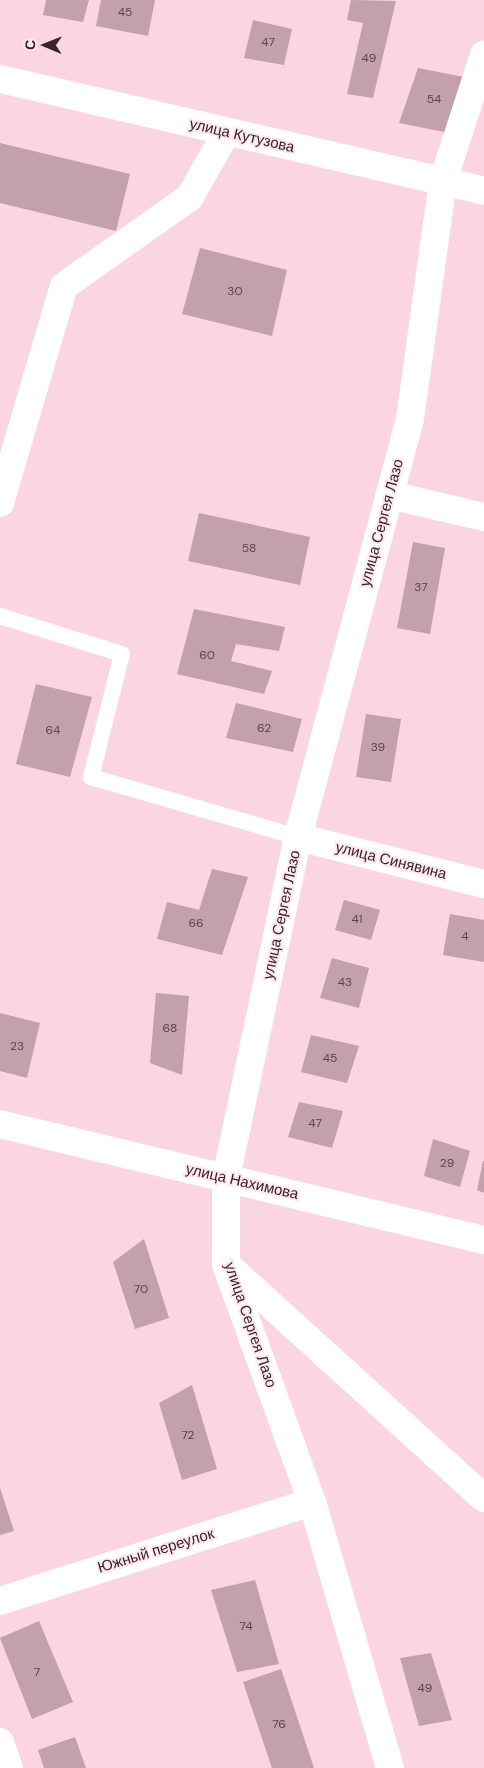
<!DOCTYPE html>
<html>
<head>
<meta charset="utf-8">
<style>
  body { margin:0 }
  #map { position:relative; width:484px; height:1768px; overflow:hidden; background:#fbd5e0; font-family:"DM Sans",sans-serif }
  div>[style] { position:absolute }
  .building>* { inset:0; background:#c4a0aa }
  .lane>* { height:16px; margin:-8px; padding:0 8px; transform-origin:8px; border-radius:8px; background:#fff }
  .street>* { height:28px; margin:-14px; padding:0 14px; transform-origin:14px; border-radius:14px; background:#fff }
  span { translate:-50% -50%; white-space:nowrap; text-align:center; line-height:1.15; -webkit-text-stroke:4px #fee7ed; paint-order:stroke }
  .number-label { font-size:12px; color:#58444a }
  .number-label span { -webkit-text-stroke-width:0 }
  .street-label { font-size:15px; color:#34262a }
  .north { position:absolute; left:20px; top:20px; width:50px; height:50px; -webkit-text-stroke:4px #fee7ed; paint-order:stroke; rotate:271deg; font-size:14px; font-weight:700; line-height:20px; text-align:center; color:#34262a }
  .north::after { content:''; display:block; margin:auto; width:18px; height:22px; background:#34262a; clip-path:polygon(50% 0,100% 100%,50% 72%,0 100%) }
</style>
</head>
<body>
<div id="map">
  <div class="building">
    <div style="clip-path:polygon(46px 0,89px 0,83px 22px,43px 15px)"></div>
    <div style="clip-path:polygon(101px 0,155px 0,148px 36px,96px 26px)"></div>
    <div style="clip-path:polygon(351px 0,396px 1px,373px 98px,347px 94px,363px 23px,347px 20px)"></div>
    <div style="clip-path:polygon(253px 20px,292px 29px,284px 65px,244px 58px)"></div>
    <div style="clip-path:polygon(418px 68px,469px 78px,449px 133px,399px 123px)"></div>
    <div style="clip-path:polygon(0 143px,130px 174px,116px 231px,0 203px)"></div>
    <div style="clip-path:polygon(200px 248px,287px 270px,272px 336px,182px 314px)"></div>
    <div style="clip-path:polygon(199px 513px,310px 537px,300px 585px,188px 561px)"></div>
    <div style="clip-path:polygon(413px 542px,445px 548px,430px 634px,397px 628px)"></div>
    <div style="clip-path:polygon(194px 609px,285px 627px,279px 651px,236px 644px,231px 661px,272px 671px,264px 694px,177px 674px)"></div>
    <div style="clip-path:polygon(36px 684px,92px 697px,70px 777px,16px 764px)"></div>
    <div style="clip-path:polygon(236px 703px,302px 719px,293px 752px,226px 738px)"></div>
    <div style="clip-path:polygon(366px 714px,401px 719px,391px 782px,356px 777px)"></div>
    <div style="clip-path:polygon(212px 869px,248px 877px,222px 955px,157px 939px,167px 902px,199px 910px)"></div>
    <div style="clip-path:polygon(344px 900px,380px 910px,371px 940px,335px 930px)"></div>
    <div style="clip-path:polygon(450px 914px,484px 920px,484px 962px,443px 955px)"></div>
    <div style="clip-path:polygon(332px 958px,369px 968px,359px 1008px,320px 998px)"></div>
    <div style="clip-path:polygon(156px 993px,189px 996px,182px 1075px,150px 1063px)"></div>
    <div style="clip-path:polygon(0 1013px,40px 1023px,27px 1078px,0 1071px)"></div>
    <div style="clip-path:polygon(311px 1035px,359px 1046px,347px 1083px,301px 1072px)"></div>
    <div style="clip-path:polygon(299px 1102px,343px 1111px,332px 1148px,288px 1137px)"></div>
    <div style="clip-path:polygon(433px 1139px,470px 1151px,460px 1187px,424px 1176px)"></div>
    <div style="clip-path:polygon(483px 1161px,484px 1161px,484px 1193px,477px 1190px)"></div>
    <div style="clip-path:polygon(144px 1239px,169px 1318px,135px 1329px,113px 1262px)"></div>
    <div style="clip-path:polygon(192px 1385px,217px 1469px,182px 1480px,159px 1403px)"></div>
    <div style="clip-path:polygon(0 1488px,14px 1531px,0 1535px)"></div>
    <div style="clip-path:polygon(255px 1580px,279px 1664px,237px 1672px,211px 1590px)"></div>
    <div style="clip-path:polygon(39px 1621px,73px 1702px,32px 1719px,0 1638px)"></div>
    <div style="clip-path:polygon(431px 1653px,452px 1720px,419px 1726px,400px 1658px)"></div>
    <div style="clip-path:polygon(281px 1669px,314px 1768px,272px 1768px,243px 1682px)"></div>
    <div style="clip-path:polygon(75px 1737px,86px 1768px,44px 1768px,38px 1750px)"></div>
  </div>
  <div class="lane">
    <div style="left:0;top:616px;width:128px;rotate:17.3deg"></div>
    <div style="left:122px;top:654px;width:127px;rotate:104.1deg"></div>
    <div style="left:91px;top:777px;width:216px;rotate:16.2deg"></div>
  </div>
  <div class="street">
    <div style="left:0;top:79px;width:497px;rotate:13deg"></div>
    <div style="left:390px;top:495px;width:97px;rotate:13.2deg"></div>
    <div style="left:0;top:503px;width:226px;rotate:-73.6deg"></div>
    <div style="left:64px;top:286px;width:154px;rotate:-35.2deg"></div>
    <div style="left:190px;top:197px;width:73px;rotate:-60.6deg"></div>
    <div style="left:298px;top:837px;width:192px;rotate:14.2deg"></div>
    <div style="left:0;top:1124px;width:498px;rotate:13.5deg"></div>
    <div style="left:229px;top:1267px;width:344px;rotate:42.2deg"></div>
    <div style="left:0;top:1601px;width:327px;rotate:-17.6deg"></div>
    <div style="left:0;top:1742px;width:28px;rotate:71deg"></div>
    <div style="left:390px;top:1768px;width:277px;rotate:-106.3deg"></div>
    <div style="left:312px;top:1502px;width:253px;rotate:-109.9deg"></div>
    <div style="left:226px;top:1264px;width:86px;rotate:-90deg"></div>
    <div style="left:226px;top:1178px;width:349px;rotate:-78.1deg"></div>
    <div style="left:298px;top:837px;width:433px;rotate:-75deg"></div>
    <div style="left:410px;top:419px;width:240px;rotate:-82.1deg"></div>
    <div style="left:443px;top:181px;width:133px;rotate:-72deg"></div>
  </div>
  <div class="number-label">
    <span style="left:125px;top:13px">45</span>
    <span style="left:268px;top:43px">47</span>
    <span style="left:369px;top:59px">49</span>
    <span style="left:434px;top:100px">54</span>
    <span style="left:235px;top:292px">30</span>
    <span style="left:249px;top:549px">58</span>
    <span style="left:421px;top:588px">37</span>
    <span style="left:207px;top:656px">60</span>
    <span style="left:264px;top:729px">62</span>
    <span style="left:53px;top:731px">64</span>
    <span style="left:378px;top:748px">39</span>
    <span style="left:357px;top:920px">41</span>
    <span style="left:196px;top:924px">66</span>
    <span style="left:465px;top:937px">4</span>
    <span style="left:345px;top:983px">43</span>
    <span style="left:170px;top:1029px">68</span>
    <span style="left:17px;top:1047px">23</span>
    <span style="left:330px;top:1059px">45</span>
    <span style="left:315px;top:1124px">47</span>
    <span style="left:447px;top:1164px">29</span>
    <span style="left:141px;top:1290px">70</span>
    <span style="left:188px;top:1436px">72</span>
    <span style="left:246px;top:1627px">74</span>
    <span style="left:37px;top:1673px">7</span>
    <span style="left:425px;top:1689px">49</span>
    <span style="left:279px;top:1725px">76</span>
  </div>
  <div class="street-label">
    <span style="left:242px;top:136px;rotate:13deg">улица Кутузова</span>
    <span style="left:382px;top:523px;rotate:-75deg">улица Сергея Лазо</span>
    <span style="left:391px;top:861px;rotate:14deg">улица Синявина</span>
    <span style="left:282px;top:915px;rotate:-78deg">улица Сергея Лазо</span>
    <span style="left:242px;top:1182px;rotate:13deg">улица Нахимова</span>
    <span style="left:250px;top:1325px;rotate:71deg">улица Сергея Лазо</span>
    <span style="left:156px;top:1551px;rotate:-17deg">Южный переулок</span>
  </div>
  <div class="north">С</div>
</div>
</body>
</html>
